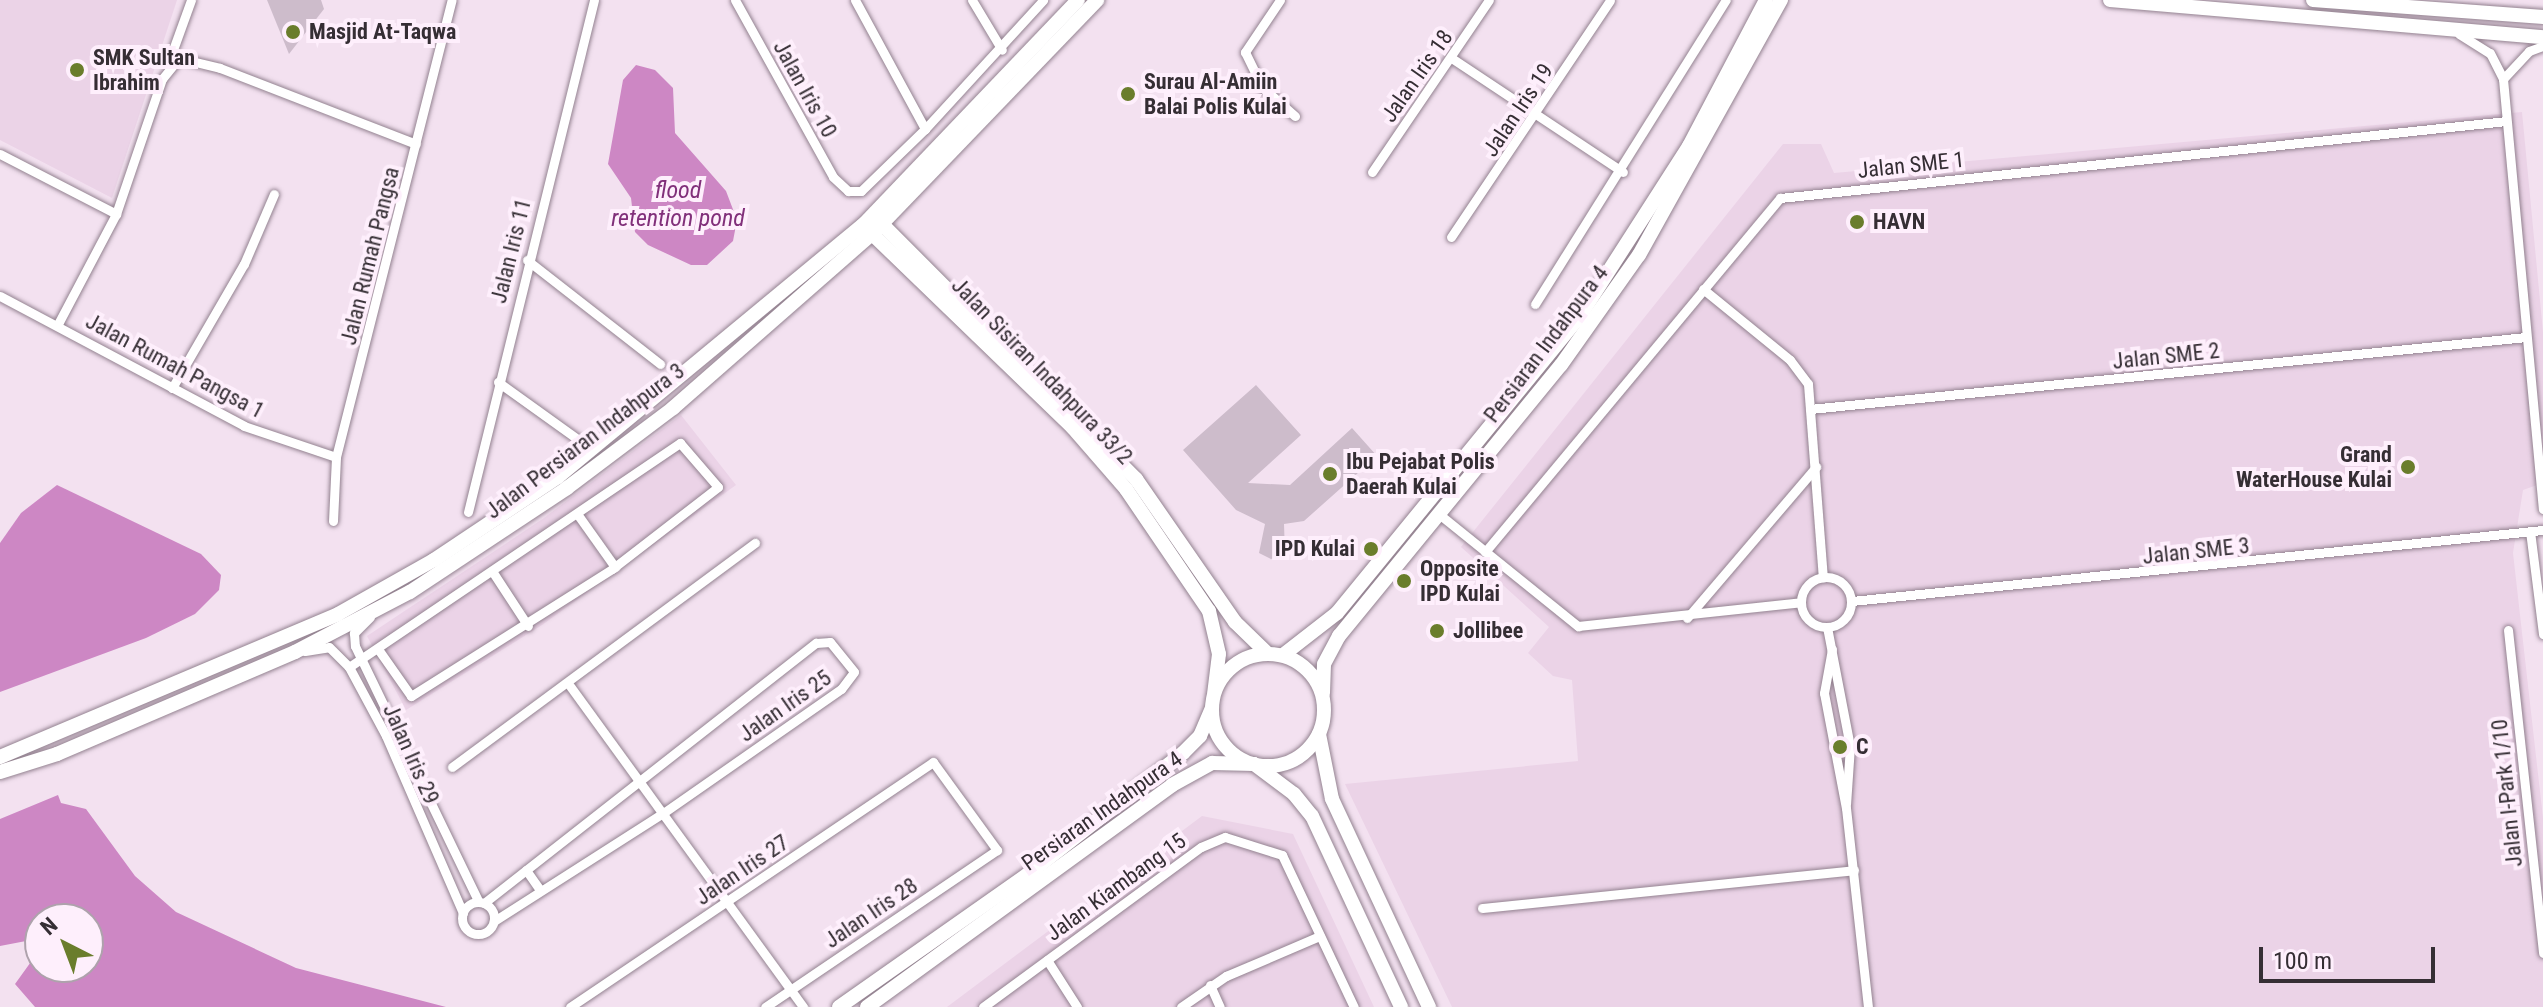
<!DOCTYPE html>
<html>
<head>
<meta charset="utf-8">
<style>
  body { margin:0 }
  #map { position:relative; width:2543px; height:1007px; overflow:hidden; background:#f3e1f0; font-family:"Roboto Condensed",sans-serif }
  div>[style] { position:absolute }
  .built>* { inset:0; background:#ebd3e7 }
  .water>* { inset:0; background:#cd87c4 }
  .building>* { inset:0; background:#cdbccb }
  .roads { filter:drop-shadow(0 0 2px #938290) drop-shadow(0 0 2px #938290) }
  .street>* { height:9px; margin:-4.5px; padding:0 4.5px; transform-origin:4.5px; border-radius:4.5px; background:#fff }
  .street>.ring { margin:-4.5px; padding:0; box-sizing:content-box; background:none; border:9px solid #fff; border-radius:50% }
  .secondary>* { height:14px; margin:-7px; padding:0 7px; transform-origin:7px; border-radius:7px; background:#fff }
  .secondary>.ring { margin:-7px; padding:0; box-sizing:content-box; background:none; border:14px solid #fff; border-radius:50% }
  .dots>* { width:22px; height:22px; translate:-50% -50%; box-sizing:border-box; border:4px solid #feeffc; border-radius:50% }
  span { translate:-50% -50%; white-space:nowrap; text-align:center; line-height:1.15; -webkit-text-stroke:8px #feeffc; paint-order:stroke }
  .poi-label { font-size:22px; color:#352e34; font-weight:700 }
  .left { translate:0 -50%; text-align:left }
  .right { translate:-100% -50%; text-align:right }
  .street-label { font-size:22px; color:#352e34 }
  .water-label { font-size:24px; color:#812f7a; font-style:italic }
  .north { position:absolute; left:24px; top:903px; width:80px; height:80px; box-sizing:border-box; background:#feeffc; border:2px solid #aea2ac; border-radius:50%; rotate:318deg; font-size:22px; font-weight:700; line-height:32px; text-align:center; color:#352e34 }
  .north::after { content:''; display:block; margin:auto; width:28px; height:36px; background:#6a7d2c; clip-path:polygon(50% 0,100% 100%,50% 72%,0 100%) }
  .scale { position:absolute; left:2259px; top:947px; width:176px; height:36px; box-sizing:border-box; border:4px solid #352e34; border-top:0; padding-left:10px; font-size:24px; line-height:28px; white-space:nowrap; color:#352e34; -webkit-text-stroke:6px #feeffc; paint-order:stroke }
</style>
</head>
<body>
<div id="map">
  <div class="built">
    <div style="clip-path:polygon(0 0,177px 0,112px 198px,0 140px)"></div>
    <div style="clip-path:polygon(2522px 112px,2543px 332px,2543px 483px,2523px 490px,2513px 553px,2543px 818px,2543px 1007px,1452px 1007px,1345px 784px,1578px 761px,1572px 680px,1553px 676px,1528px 653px,1549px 627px,1461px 547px,1783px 144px,1821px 144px,1834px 173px)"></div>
    <div style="clip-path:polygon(681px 415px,736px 485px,542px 625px,406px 710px,367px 636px,544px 518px)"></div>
    <div style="clip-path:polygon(1202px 816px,1293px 834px,1374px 1007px,947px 1007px)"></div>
  </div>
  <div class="water">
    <div style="clip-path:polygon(636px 65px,655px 70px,673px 88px,675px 133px,726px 191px,737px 220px,733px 241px,707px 265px,691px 265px,648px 245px,635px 232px,631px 198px,608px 164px,623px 80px)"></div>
    <div style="clip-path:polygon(57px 485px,201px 554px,221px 575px,219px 590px,195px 614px,146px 638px,0 692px,0 543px,21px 513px)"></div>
    <div style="clip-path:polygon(evenodd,58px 795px,61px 803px,86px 809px,135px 876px,176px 912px,296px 968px,446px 1007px,35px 1007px,15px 984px,33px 959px,31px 949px,26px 941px,0 946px,0 819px,58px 795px,40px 919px,88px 919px,88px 967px,40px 967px,40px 919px)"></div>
  </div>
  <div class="building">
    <div style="clip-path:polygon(267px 0,321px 0,324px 9px,289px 54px)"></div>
    <div style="clip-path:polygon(1256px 385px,1301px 435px,1248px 483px,1290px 485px,1352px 428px,1377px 456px,1304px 521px,1284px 524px,1285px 554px,1271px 559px,1259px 553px,1265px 524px,1236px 510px,1183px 450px)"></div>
  </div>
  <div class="roads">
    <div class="street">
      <div style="left:735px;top:0;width:202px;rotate:61deg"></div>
      <div style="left:833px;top:177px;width:21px;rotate:43deg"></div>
      <div style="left:848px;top:191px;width:13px"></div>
      <div style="left:861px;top:191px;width:89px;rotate:-44.1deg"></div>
      <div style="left:925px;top:129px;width:175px;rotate:-47.5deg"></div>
      <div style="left:855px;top:0;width:147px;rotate:61.5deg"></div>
      <div style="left:972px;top:0;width:58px;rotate:59deg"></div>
      <div style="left:1280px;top:0;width:63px;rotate:123.9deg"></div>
      <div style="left:1245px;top:52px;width:39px;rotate:64deg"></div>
      <div style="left:1262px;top:87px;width:44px;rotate:41.3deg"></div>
      <div style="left:2459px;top:34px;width:36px;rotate:32deg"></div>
      <div style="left:2490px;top:53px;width:29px;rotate:63deg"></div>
      <div style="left:2503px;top:79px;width:432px;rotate:84.7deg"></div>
      <div style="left:174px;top:47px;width:50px;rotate:-70.1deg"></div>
      <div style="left:1453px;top:59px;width:204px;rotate:33.6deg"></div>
      <div style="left:2503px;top:79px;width:38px;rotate:-47deg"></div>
      <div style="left:2529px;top:51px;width:15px;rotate:-20deg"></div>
      <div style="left:0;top:154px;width:131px;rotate:27.3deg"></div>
      <div style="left:116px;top:214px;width:124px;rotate:117.8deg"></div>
      <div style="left:1372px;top:172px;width:208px;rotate:-55.8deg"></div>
      <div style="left:116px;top:214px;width:143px;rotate:-71.2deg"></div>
      <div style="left:162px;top:79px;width:27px;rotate:-51deg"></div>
      <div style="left:179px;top:58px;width:42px;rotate:13.7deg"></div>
      <div style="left:220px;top:68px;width:210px;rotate:21.2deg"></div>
      <div style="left:1451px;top:237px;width:285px;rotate:-56.1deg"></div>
      <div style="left:527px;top:260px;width:169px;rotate:38deg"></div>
      <div style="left:1703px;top:289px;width:112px;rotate:39.2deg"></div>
      <div style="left:1790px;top:360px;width:30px;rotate:53deg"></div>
      <div style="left:1808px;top:384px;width:194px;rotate:85.6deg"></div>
      <div style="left:0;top:296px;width:276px;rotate:28deg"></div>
      <div style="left:244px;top:426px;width:97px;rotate:18.6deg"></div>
      <div style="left:1535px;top:304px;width:359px;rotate:-57.9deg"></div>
      <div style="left:498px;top:382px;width:101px;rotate:35.7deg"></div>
      <div style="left:172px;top:388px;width:143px;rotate:-59.9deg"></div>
      <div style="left:244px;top:264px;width:76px;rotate:-66.8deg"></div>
      <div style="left:1810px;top:409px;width:720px;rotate:-5.74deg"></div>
      <div style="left:468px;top:512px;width:527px;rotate:-76.17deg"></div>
      <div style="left:1439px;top:514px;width:179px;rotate:38.9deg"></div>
      <div style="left:1578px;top:626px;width:224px;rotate:-6.1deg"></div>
      <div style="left:578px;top:515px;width:64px;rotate:54.6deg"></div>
      <div style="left:333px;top:521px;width:64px;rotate:-87.3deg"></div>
      <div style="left:336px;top:457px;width:471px;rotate:-75.8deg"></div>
      <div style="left:2530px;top:531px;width:104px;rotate:82.8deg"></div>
      <div style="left:1485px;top:552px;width:461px;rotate:-50.2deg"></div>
      <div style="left:1780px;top:198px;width:730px;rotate:-6.05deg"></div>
      <div style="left:494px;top:574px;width:62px;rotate:56.8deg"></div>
      <div class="ring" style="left:1801px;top:577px;width:41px;height:41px"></div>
      <div style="left:1852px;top:601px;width:695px;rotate:-5.87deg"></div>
      <div style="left:370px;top:617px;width:23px;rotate:135deg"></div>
      <div style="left:354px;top:633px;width:13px;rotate:86deg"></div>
      <div style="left:355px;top:646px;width:284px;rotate:64.2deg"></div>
      <div style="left:1687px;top:618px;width:199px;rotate:-49.5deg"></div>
      <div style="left:1827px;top:627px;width:121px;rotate:79.1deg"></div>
      <div style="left:1850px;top:746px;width:58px;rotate:93.9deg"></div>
      <div style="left:2508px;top:630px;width:325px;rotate:83.8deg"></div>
      <div style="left:1832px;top:649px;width:45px;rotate:100.3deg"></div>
      <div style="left:1824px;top:693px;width:117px;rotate:79.2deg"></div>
      <div style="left:1846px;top:808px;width:200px;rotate:83.7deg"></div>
      <div style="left:305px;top:651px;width:24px;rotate:-9deg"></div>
      <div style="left:329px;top:647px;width:28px;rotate:45deg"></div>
      <div style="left:349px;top:667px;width:78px;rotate:61.8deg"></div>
      <div style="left:386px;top:736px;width:193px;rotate:66.5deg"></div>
      <div style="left:349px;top:667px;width:400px;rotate:-34.1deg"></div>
      <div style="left:680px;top:443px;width:58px;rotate:49.2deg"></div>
      <div style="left:718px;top:487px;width:134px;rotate:142.3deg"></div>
      <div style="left:612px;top:569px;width:238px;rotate:147.7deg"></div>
      <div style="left:411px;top:696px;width:57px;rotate:-125.1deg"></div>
      <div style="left:570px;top:686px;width:397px;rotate:54deg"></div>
      <div style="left:452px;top:767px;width:377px;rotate:-36.5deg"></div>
      <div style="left:526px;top:870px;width:24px;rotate:55deg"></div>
      <div class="ring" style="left:462px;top:902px;width:23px;height:23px"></div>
      <div style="left:484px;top:903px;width:422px;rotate:-38.1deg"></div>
      <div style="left:816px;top:643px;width:14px;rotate:-4deg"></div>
      <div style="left:830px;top:642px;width:38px;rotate:51deg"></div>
      <div style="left:854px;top:672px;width:21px;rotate:127deg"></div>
      <div style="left:841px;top:689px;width:217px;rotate:145.1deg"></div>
      <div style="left:663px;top:813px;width:201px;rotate:147.4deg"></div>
      <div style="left:1482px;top:908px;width:374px;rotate:-5.8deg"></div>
      <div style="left:1047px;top:960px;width:56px;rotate:57.4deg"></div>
      <div style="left:1210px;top:985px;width:24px;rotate:66deg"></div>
      <div style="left:570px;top:1007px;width:438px;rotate:-34deg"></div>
      <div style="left:933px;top:762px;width:109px;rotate:54deg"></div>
      <div style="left:997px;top:850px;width:280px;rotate:145.9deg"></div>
      <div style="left:983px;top:1007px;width:270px;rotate:-36.3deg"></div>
      <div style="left:1201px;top:847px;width:26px;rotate:-23deg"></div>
      <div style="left:1225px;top:837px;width:60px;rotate:17.5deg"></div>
      <div style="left:1282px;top:855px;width:168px;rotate:64.7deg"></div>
      <div style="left:1181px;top:1007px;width:55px;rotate:-34.6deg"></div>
      <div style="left:1226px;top:976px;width:102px;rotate:-23.1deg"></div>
    </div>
    <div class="secondary">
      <div style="left:2110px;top:0;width:435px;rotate:4.9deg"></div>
      <div style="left:2313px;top:0;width:231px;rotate:4.2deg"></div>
      <div style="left:875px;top:217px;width:370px;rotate:45.1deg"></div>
      <div style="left:1136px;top:479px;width:174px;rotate:55.3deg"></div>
      <div style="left:1235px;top:622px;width:45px;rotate:44.1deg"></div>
      <div style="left:866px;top:228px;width:288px;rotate:44deg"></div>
      <div style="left:1073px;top:428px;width:81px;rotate:49deg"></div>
      <div style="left:1126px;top:489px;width:148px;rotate:55.8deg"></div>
      <div style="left:1209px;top:611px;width:44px;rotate:76.9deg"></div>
      <div style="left:1219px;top:654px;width:38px;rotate:97deg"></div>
      <div class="ring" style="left:1212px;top:654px;width:98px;height:98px"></div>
      <div style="left:1283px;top:655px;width:68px;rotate:-37.9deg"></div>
      <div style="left:1337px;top:613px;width:380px;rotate:-50.7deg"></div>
      <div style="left:1578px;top:319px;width:206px;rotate:-57.3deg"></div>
      <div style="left:1689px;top:146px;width:165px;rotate:-62.2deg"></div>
      <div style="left:1323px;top:693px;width:29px;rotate:-88deg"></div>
      <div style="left:1324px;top:664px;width:32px;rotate:-62deg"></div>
      <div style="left:1339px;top:636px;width:350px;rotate:-50.7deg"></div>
      <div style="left:1561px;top:365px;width:135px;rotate:-54.7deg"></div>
      <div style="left:1639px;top:255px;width:292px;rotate:-60.9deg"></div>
      <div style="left:1319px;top:734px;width:66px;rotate:78.7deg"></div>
      <div style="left:1332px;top:799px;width:230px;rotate:65deg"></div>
      <div style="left:0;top:757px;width:367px;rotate:-22.9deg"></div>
      <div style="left:338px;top:614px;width:110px;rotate:-29.4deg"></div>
      <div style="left:434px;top:560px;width:149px;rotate:-33.8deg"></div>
      <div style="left:558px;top:477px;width:396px;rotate:-39.6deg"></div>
      <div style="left:863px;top:225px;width:311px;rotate:-46.3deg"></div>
      <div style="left:0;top:772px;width:60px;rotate:-17.5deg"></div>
      <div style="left:57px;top:754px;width:259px;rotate:-23.2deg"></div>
      <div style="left:295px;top:652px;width:130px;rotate:-27.6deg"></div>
      <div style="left:410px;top:592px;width:188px;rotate:-33.5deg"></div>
      <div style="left:567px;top:488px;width:133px;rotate:-37deg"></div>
      <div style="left:673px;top:408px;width:264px;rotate:-41.2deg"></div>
      <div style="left:872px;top:234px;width:325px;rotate:-46.1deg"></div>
      <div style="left:839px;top:1007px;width:230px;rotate:-35.1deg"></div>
      <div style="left:1027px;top:875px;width:198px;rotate:-38deg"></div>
      <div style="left:1183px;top:753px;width:24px;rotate:-45deg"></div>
      <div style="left:1200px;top:736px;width:30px;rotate:-67deg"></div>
      <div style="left:867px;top:1007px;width:377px;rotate:-36deg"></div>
      <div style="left:1172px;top:785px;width:46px;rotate:-28.8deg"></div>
      <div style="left:1212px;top:763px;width:42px;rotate:1.4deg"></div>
      <div style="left:1254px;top:764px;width:50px;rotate:36.9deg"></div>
      <div style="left:1294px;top:794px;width:28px;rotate:51deg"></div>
      <div style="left:1312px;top:816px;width:211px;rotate:65deg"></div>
    </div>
  </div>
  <div class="dots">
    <div style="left:293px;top:32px;background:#6a7d2c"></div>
    <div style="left:77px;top:70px;background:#6a7d2c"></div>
    <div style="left:1128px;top:94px;background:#6a7d2c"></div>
    <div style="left:1857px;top:222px;background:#6a7d2c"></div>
    <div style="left:2408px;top:467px;background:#6a7d2c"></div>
    <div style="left:1330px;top:474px;background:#6a7d2c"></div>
    <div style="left:1371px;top:549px;background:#6a7d2c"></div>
    <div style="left:1404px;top:581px;background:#6a7d2c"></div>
    <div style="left:1437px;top:631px;background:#6a7d2c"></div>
    <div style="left:1840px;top:747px;background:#6a7d2c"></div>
  </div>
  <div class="poi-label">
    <span class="left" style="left:309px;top:32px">Masjid At-Taqwa</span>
    <span class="left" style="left:93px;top:70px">SMK Sultan<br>Ibrahim</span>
    <span class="left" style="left:1144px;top:94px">Surau Al-Amiin<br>Balai Polis Kulai</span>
    <span class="left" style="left:1873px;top:222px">HAVN</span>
    <span class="right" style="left:2392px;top:467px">Grand<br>WaterHouse Kulai</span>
    <span class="left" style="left:1346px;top:474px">Ibu Pejabat Polis<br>Daerah Kulai</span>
    <span class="right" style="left:1355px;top:549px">IPD Kulai</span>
    <span class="left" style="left:1420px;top:581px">Opposite<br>IPD Kulai</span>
    <span class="left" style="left:1453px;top:631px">Jollibee</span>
    <span class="left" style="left:1856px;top:747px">C</span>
  </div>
  <div class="street-label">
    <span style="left:1417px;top:76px;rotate:-55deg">Jalan Iris 18</span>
    <span style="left:805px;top:89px;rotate:61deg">Jalan Iris 10</span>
    <span style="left:1518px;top:110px;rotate:-56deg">Jalan Iris 19</span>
    <span style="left:1911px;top:165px;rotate:-6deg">Jalan SME 1</span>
    <span style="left:511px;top:251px;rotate:-76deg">Jalan Iris 11</span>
    <span style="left:370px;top:256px;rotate:-76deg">Jalan Rumah Pangsa</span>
    <span style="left:1546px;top:344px;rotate:-53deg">Persiaran Indahpura 4</span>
    <span style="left:2166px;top:356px;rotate:-6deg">Jalan SME 2</span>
    <span style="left:175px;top:366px;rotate:28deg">Jalan Rumah Pangsa 1</span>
    <span style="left:1042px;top:371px;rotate:46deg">Jalan Sisiran Indahpura 33/2</span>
    <span style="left:585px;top:441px;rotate:-37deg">Jalan Persiaran Indahpura 3</span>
    <span style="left:2196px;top:551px;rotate:-6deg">Jalan SME 3</span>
    <span style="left:785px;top:706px;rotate:-35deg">Jalan Iris 25</span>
    <span style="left:411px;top:754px;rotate:66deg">Jalan Iris 29</span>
    <span style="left:2507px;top:793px;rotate:-96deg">Jalan I-Park 1/10</span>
    <span style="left:1102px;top:811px;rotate:-35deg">Persiaran Indahpura 4</span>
    <span style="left:742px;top:870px;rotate:-34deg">Jalan Iris 27</span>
    <span style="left:1116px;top:887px;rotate:-36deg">Jalan Kiambang 15</span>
    <span style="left:871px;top:913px;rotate:-34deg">Jalan Iris 28</span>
  </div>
  <div class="water-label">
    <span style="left:678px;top:205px">flood<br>retention pond</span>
  </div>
  <div class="north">N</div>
  <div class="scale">100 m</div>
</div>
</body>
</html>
